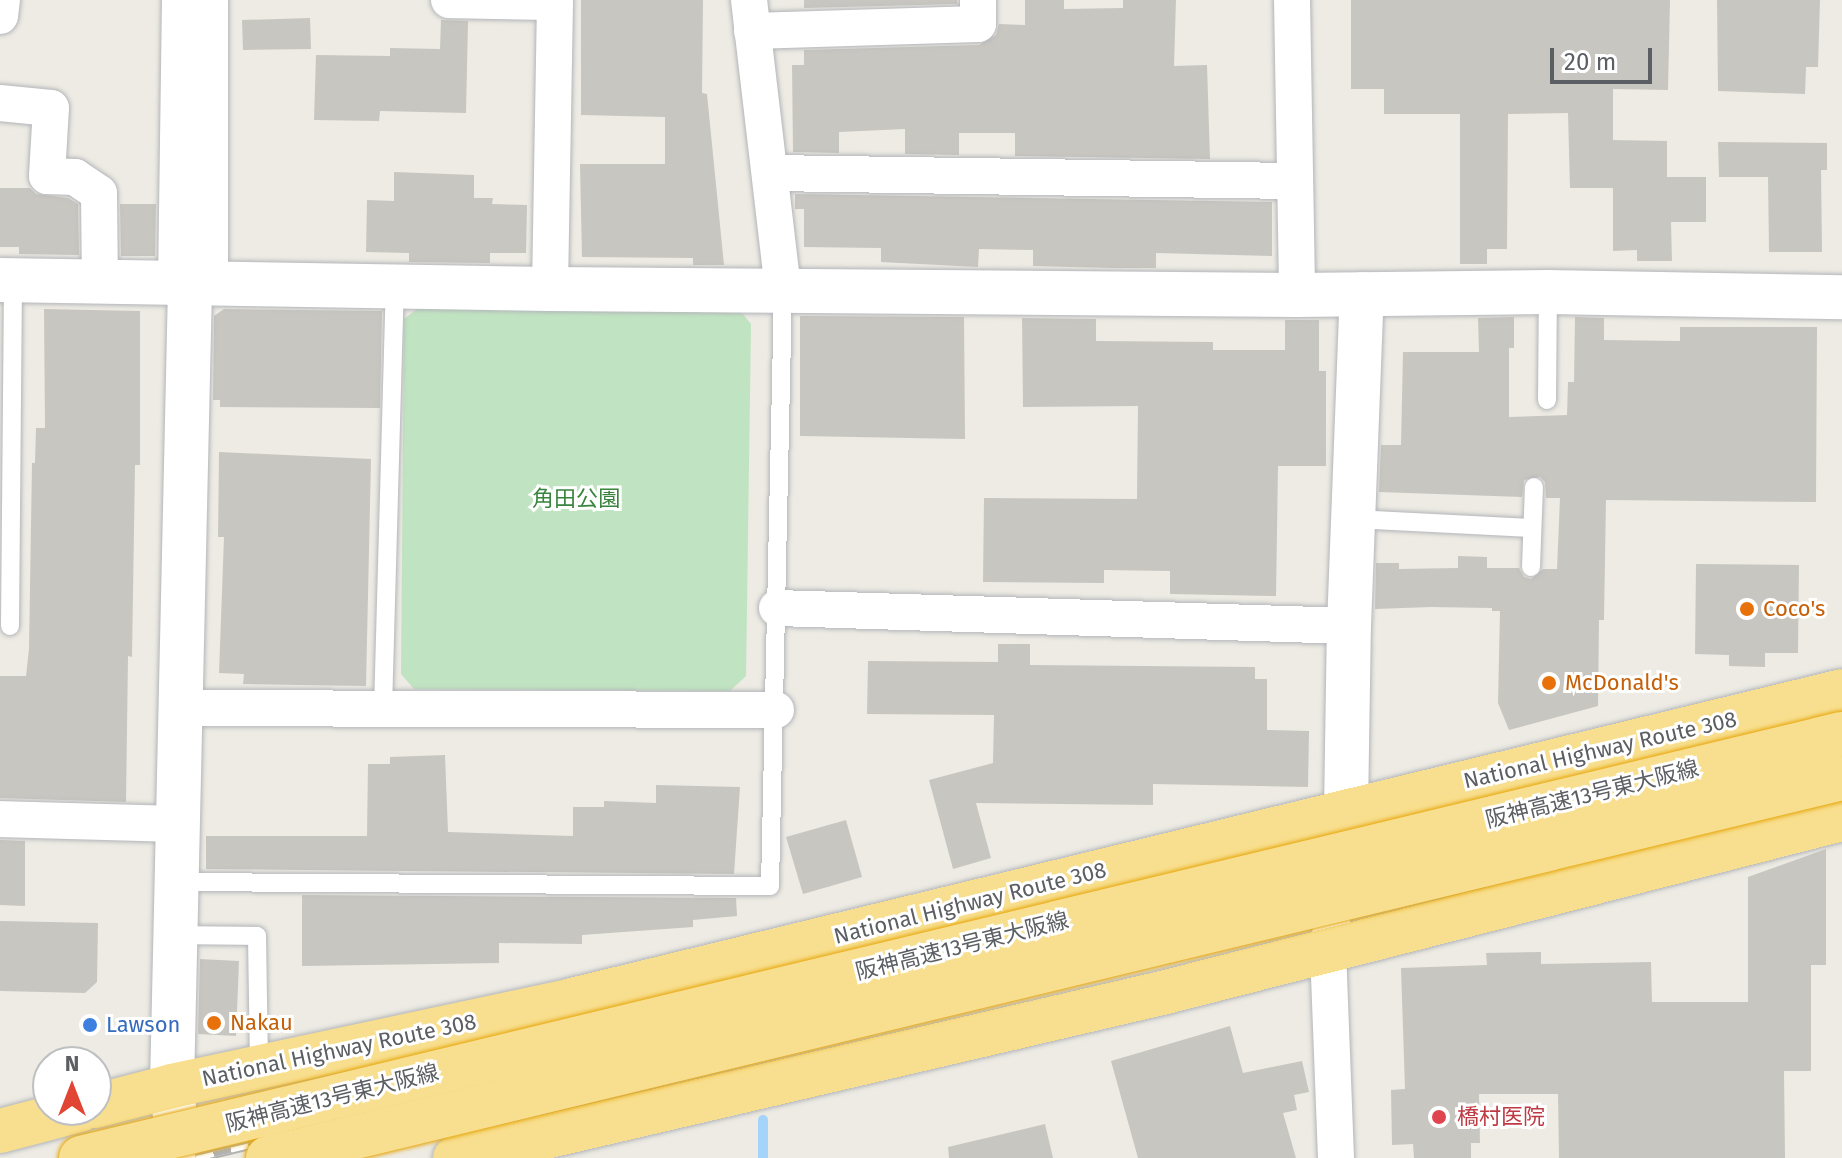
<!DOCTYPE html>
<html>
<head>
<meta charset="utf-8">
<style>
  body { margin:0 }
  #map { position:relative; width:1842px; height:1158px; overflow:hidden; background:#edebe3; font-family:"Fira Sans","Noto Sans JP",sans-serif }
  div>[style] { position:absolute }
  .green>* { inset:0; background:#c0e4c1 }
  .stream>* { height:10px; margin:-5px; padding:0 5px; transform-origin:5px; border-radius:5px; background:#a5d4fb }
  .building>* { inset:0; background:#c8c6c0 }
  .roads { filter:drop-shadow(0 0 2px #b3b5ba) drop-shadow(0 0 2px #b3b5ba) }
  .lane>* { height:18px; margin:-9px; padding:0 9px; transform-origin:9px; border-radius:9px; background:#fff }
  .street>* { height:36px; margin:-18px; padding:0 18px; transform-origin:18px; border-radius:18px; background:#fff }
  .secondary>* { height:44px; margin:-22px; padding:0 22px; transform-origin:22px; border-radius:22px; background:#fff }
  .highway>* { height:44px; margin:-22px; padding:0 22px; transform-origin:22px; border-radius:22px; background:#f8df8f }
  .rail>* { height:9px; margin-top:-4.5px; transform-origin:0; background:repeating-linear-gradient(90deg,#fff 0 18px,#b2b2b3 0 36px); box-sizing:border-box; border-block:2px solid #b2b2b3 }
  .bridges { filter:drop-shadow(0 0 2px #e6a60a) drop-shadow(0 0 2px #e6a60a) }
  .highway-bridge>* { height:44px; margin:-22px; padding:0 22px; transform-origin:22px; border-radius:22px; background:#f8df8f }
  .dots>* { width:22px; height:22px; translate:-50% -50%; box-sizing:border-box; border:4px solid #fff; border-radius:50% }
  span { translate:-50% -50%; white-space:nowrap; text-align:center; line-height:1.15; -webkit-text-stroke:6px #fff; paint-order:stroke }
  .park-label { font-size:22px; color:#39843e }
  .food-label { font-size:22px; color:#c56008 }
  .left { translate:0 -50%; text-align:left }
  .street-label { font-size:22px; color:#5b5e63 }
  .shop-label { font-size:22px; color:#366cbe }
  .health-label { font-size:22px; color:#be3a42 }
  .north { position:absolute; left:32px; top:1046px; width:80px; height:80px; box-sizing:border-box; background:#fff; border:2px solid #bdbfc1; border-radius:50%; rotate:0deg; font-size:22px; font-weight:700; line-height:32px; text-align:center; color:#5b5e63 }
  .north::after { content:''; display:block; margin:auto; width:28px; height:36px; background:#e14635; clip-path:polygon(50% 0,100% 100%,50% 72%,0 100%) }
  .scale { position:absolute; left:1550px; top:48px; width:102px; height:36px; box-sizing:border-box; border:4px solid #5b5e63; border-top:0; padding-left:10px; font-size:24px; line-height:28px; white-space:nowrap; color:#5b5e63; -webkit-text-stroke:6px #fff; paint-order:stroke }
</style>
</head>
<body>
<div id="map">
  <div class="green">
    <div style="clip-path:polygon(421px 306px,742px 313px,751px 324px,746px 676px,730px 691px,414px 689px,401px 674px,404px 319px)"></div>
  </div>
  <div class="stream">
    <div style="left:763px;top:1120px;width:38px;rotate:90deg"></div>
  </div>
  <div class="building">
    <div style="clip-path:polygon(581px 0,703px 0,702px 93px,707px 94px,724px 265px,693px 265px,693px 258px,582px 257px,580px 164px,665px 164px,665px 117px,581px 115px)"></div>
    <div style="clip-path:polygon(804px 0,957px 0,957px 4px,804px 8px)"></div>
    <div style="clip-path:polygon(1025px 0,1064px 0,1064px 9px,1123px 8px,1123px 0,1176px 0,1174px 66px,1207px 65px,1210px 159px,1015px 156px,1015px 133px,959px 133px,959px 155px,905px 154px,905px 129px,839px 132px,839px 153px,793px 152px,792px 65px,804px 65px,804px 50px,979px 45px,996px 35px,999px 24px,1025px 25px)"></div>
    <div style="clip-path:polygon(1351px 0,1670px 0,1668px 90px,1613px 89px,1613px 140px,1667px 141px,1667px 177px,1706px 177px,1706px 222px,1671px 222px,1672px 261px,1637px 261px,1637px 250px,1613px 251px,1613px 188px,1570px 188px,1568px 113px,1508px 114px,1507px 249px,1487px 249px,1487px 264px,1460px 264px,1460px 114px,1384px 114px,1384px 89px,1351px 89px)"></div>
    <div style="clip-path:polygon(1717px 0,1820px 0,1818px 67px,1806px 67px,1805px 94px,1718px 91px)"></div>
    <div style="clip-path:polygon(310px 18px,311px 49px,243px 50px,242px 20px)"></div>
    <div style="clip-path:polygon(441px 20px,468px 21px,466px 113px,380px 111px,379px 121px,314px 120px,316px 55px,390px 56px,390px 48px,440px 49px)"></div>
    <div style="clip-path:polygon(1718px 142px,1827px 143px,1827px 170px,1821px 170px,1822px 252px,1769px 252px,1768px 177px,1719px 177px)"></div>
    <div style="clip-path:polygon(394px 172px,474px 175px,474px 198px,493px 198px,492px 204px,527px 205px,526px 253px,490px 253px,490px 263px,409px 262px,409px 253px,366px 252px,367px 200px,394px 201px)"></div>
    <div style="clip-path:polygon(0 188px,30px 188px,36px 194px,68px 198px,78px 204px,79px 255px,19px 254px,19px 247px,0 247px)"></div>
    <div style="clip-path:polygon(795px 194px,1272px 202px,1272px 256px,1156px 253px,1156px 268px,1112px 268px,1033px 266px,1033px 250px,979px 249px,978px 267px,881px 262px,881px 248px,804px 247px,804px 209px,795px 209px)"></div>
    <div style="clip-path:polygon(120px 204px,156px 204px,155px 256px,121px 256px)"></div>
    <div style="clip-path:polygon(44px 309px,140px 311px,140px 465px,135px 465px,132px 657px,128px 656px,126px 802px,0 798px,0 676px,26px 676px,29px 649px,32px 463px,35px 463px,36px 428px,45px 428px)"></div>
    <div style="clip-path:polygon(224px 309px,382px 311px,380px 408px,220px 407px,220px 400px,213px 400px,214px 316px)"></div>
    <div style="clip-path:polygon(800px 316px,964px 317px,965px 439px,800px 436px)"></div>
    <div style="clip-path:polygon(1514px 317px,1514px 348px,1509px 348px,1509px 417px,1567px 415px,1568px 382px,1574px 382px,1575px 317px,1604px 318px,1604px 340px,1680px 341px,1680px 327px,1817px 327px,1816px 502px,1606px 500px,1604px 620px,1599px 620px,1598px 706px,1509px 730px,1498px 703px,1500px 611px,1492px 611px,1492px 608px,1431px 607px,1375px 609px,1376px 563px,1399px 563px,1399px 569px,1458px 568px,1458px 556px,1487px 557px,1487px 568px,1519px 568px,1524px 577px,1531px 579px,1543px 569px,1557px 569px,1560px 498px,1546px 498px,1545px 482px,1540px 477px,1524px 480px,1522px 497px,1379px 492px,1381px 445px,1401px 445px,1403px 352px,1479px 352px,1478px 318px)"></div>
    <div style="clip-path:polygon(1022px 318px,1096px 319px,1096px 341px,1213px 342px,1213px 350px,1285px 350px,1285px 320px,1319px 320px,1319px 371px,1326px 371px,1326px 466px,1278px 466px,1276px 596px,1170px 594px,1170px 571px,1104px 570px,1104px 583px,983px 582px,984px 498px,1137px 499px,1138px 406px,1023px 407px)"></div>
    <div style="clip-path:polygon(219px 452px,371px 459px,366px 686px,243px 684px,244px 674px,219px 673px,224px 537px,218px 537px)"></div>
    <div style="clip-path:polygon(1696px 564px,1799px 565px,1798px 653px,1765px 653px,1765px 667px,1729px 666px,1729px 655px,1695px 654px)"></div>
    <div style="clip-path:polygon(998px 644px,1030px 644px,1030px 665px,1255px 667px,1255px 679px,1267px 679px,1267px 730px,1309px 731px,1308px 787px,1153px 784px,1153px 805px,976px 803px,991px 858px,953px 869px,929px 780px,993px 763px,994px 715px,867px 714px,868px 661px,998px 662px)"></div>
    <div style="clip-path:polygon(445px 755px,448px 832px,573px 836px,573px 807px,604px 807px,604px 801px,656px 803px,656px 785px,740px 787px,734px 874px,206px 869px,206px 836px,367px 836px,368px 764px,390px 764px,390px 757px)"></div>
    <div style="clip-path:polygon(846px 820px,862px 877px,803px 894px,786px 837px)"></div>
    <div style="clip-path:polygon(0 840px,25px 841px,25px 906px,0 905px)"></div>
    <div style="clip-path:polygon(1826px 849px,1826px 965px,1811px 965px,1811px 1071px,1784px 1071px,1785px 1158px,1559px 1158px,1558px 1094px,1479px 1094px,1480px 1143px,1471px 1143px,1471px 1158px,1414px 1158px,1413px 1144px,1392px 1145px,1391px 1090px,1405px 1089px,1401px 968px,1487px 965px,1486px 953px,1541px 952px,1541px 964px,1651px 962px,1652px 1002px,1748px 1002px,1748px 877px)"></div>
    <div style="clip-path:polygon(302px 895px,736px 898px,737px 916px,693px 920px,693px 927px,582px 935px,582px 944px,499px 943px,499px 963px,302px 966px)"></div>
    <div style="clip-path:polygon(0 921px,98px 923px,97px 982px,85px 993px,0 991px)"></div>
    <div style="clip-path:polygon(200px 959px,239px 961px,236px 1036px,198px 1034px)"></div>
    <div style="clip-path:polygon(1230px 1026px,1243px 1073px,1302px 1061px,1309px 1092px,1294px 1095px,1297px 1110px,1283px 1113px,1296px 1158px,1138px 1158px,1111px 1061px)"></div>
    <div style="clip-path:polygon(1045px 1124px,1053px 1158px,949px 1158px,948px 1147px)"></div>
  </div>
  <div class="roads">
    <div class="lane">
      <div style="left:1547px;top:400px;width:108px;rotate:-89.5deg"></div>
      <div style="left:1353px;top:519px;width:179px;rotate:2.9deg"></div>
      <div style="left:1531px;top:567px;width:80px;rotate:-87.9deg"></div>
      <div style="left:10px;top:626px;width:346px;rotate:-89.5deg"></div>
      <div style="left:383px;top:709px;width:422px;rotate:-88.4deg"></div>
      <div style="left:178px;top:882px;width:592px;rotate:0.39deg"></div>
      <div style="left:770px;top:886px;width:596px;rotate:-88.75deg"></div>
      <div style="left:176px;top:935px;width:81px;rotate:0.7deg"></div>
      <div style="left:257px;top:936px;width:131px;rotate:89.1deg"></div>
    </div>
    <div class="street">
      <div style="left:210px;top:0;width:285px;rotate:90deg"></div>
      <div style="left:449px;top:0;width:106px;rotate:1.1deg"></div>
      <div style="left:555px;top:2px;width:287px;rotate:91deg"></div>
      <div style="left:749px;top:0;width:292px;rotate:83.3deg"></div>
      <div style="left:1292px;top:0;width:295px;rotate:89deg"></div>
      <div style="left:0;top:16px;width:16px;rotate:-83deg"></div>
      <div style="left:752px;top:31px;width:226px;rotate:-1.8deg"></div>
      <div style="left:978px;top:24px;width:24px;rotate:-90deg"></div>
      <div style="left:0;top:103px;width:51px;rotate:5.6deg"></div>
      <div style="left:51px;top:108px;width:68px;rotate:93.4deg"></div>
      <div style="left:47px;top:176px;width:28px;rotate:2deg"></div>
      <div style="left:75px;top:177px;width:29px;rotate:34deg"></div>
      <div style="left:99px;top:193px;width:89px;rotate:89.4deg"></div>
      <div style="left:771px;top:173px;width:523px;rotate:0.88deg"></div>
      <div style="left:176px;top:284px;width:284px;rotate:-89.2deg"></div>
      <div style="left:777px;top:608px;width:572px;rotate:1.8deg"></div>
      <div style="left:181px;top:708px;width:595px;rotate:0.19deg"></div>
      <div style="left:0;top:819px;width:178px;rotate:1.6deg"></div>
      <div style="left:1336px;top:1158px;width:208px;rotate:-92.2deg"></div>
      <div style="left:1328px;top:950px;width:75px;rotate:-82.3deg"></div>
    </div>
    <div class="secondary">
      <div style="left:0;top:280px;width:550px;rotate:0.94deg"></div>
      <div style="left:550px;top:289px;width:747px;rotate:0.46deg"></div>
      <div style="left:1297px;top:295px;width:251px;rotate:-0.7deg"></div>
      <div style="left:1548px;top:292px;width:294px;rotate:1deg"></div>
      <div style="left:1346px;top:811px;width:185px;rotate:-89.1deg"></div>
      <div style="left:1349px;top:626px;width:332px;rotate:-87.8deg"></div>
      <div style="left:179px;top:1158px;width:72px;rotate:-95.6deg"></div>
      <div style="left:172px;top:1086px;width:801px;rotate:-88.71deg"></div>
    </div>
    <div class="highway">
      <div style="left:96px;top:1106px;width:79px;rotate:-14.7deg"></div>
      <div style="left:172px;top:1086px;width:409px;rotate:-12.1deg"></div>
      <div style="left:572px;top:1000px;width:1307px;rotate:-13.67deg"></div>
      <div style="left:0;top:1131px;width:83px;rotate:-14.7deg"></div>
      <div style="left:455px;top:1158px;width:726px;rotate:-13.14deg"></div>
      <div style="left:1162px;top:993px;width:702px;rotate:-14.35deg"></div>
    </div>
  </div>
  <div class="rail">
    <div style="left:139px;top:1158px;width:1376px;rotate:-14.22deg"></div>
    <div style="left:1473px;top:820px;width:378px;rotate:-12.2deg"></div>
    <div style="left:196px;top:1158px;width:1693px;rotate:-13.53deg"></div>
  </div>
  <div class="bridges">
    <div class="highway-bridge">
      <div style="left:81px;top:1158px;width:1811px;rotate:-13.54deg"></div>
      <div style="left:268px;top:1158px;width:1619px;rotate:-13.57deg"></div>
    </div>
  </div>
  <div class="dots">
    <div style="left:1747px;top:609px;background:#e8710a"></div>
    <div style="left:1549px;top:683px;background:#e8710a"></div>
    <div style="left:214px;top:1023px;background:#e8710a"></div>
    <div style="left:90px;top:1025px;background:#3f7fe0"></div>
    <div style="left:1439px;top:1117px;background:#e0444e"></div>
  </div>
  <div class="park-label">
    <span style="left:576px;top:499px">角田公園</span>
  </div>
  <div class="food-label">
    <span class="left" style="left:1763px;top:609px">Coco's</span>
    <span class="left" style="left:1565px;top:683px">McDonald's</span>
    <span class="left" style="left:230px;top:1023px">Nakau</span>
  </div>
  <div class="street-label">
    <span style="left:1600px;top:750px;rotate:-13deg">National Highway Route 308</span>
    <span style="left:1592px;top:794px;rotate:-14deg">阪神高速13号東大阪線</span>
    <span style="left:970px;top:903px;rotate:-14deg">National Highway Route 308</span>
    <span style="left:962px;top:946px;rotate:-14deg">阪神高速13号東大阪線</span>
    <span style="left:339px;top:1050px;rotate:-12deg">National Highway Route 308</span>
    <span style="left:332px;top:1098px;rotate:-14deg">阪神高速13号東大阪線</span>
  </div>
  <div class="shop-label">
    <span class="left" style="left:106px;top:1025px">Lawson</span>
  </div>
  <div class="health-label">
    <span class="left" style="left:1457px;top:1117px">橋村医院</span>
  </div>
  <div class="north">N</div>
  <div class="scale">20 m</div>
</div>
</body>
</html>
